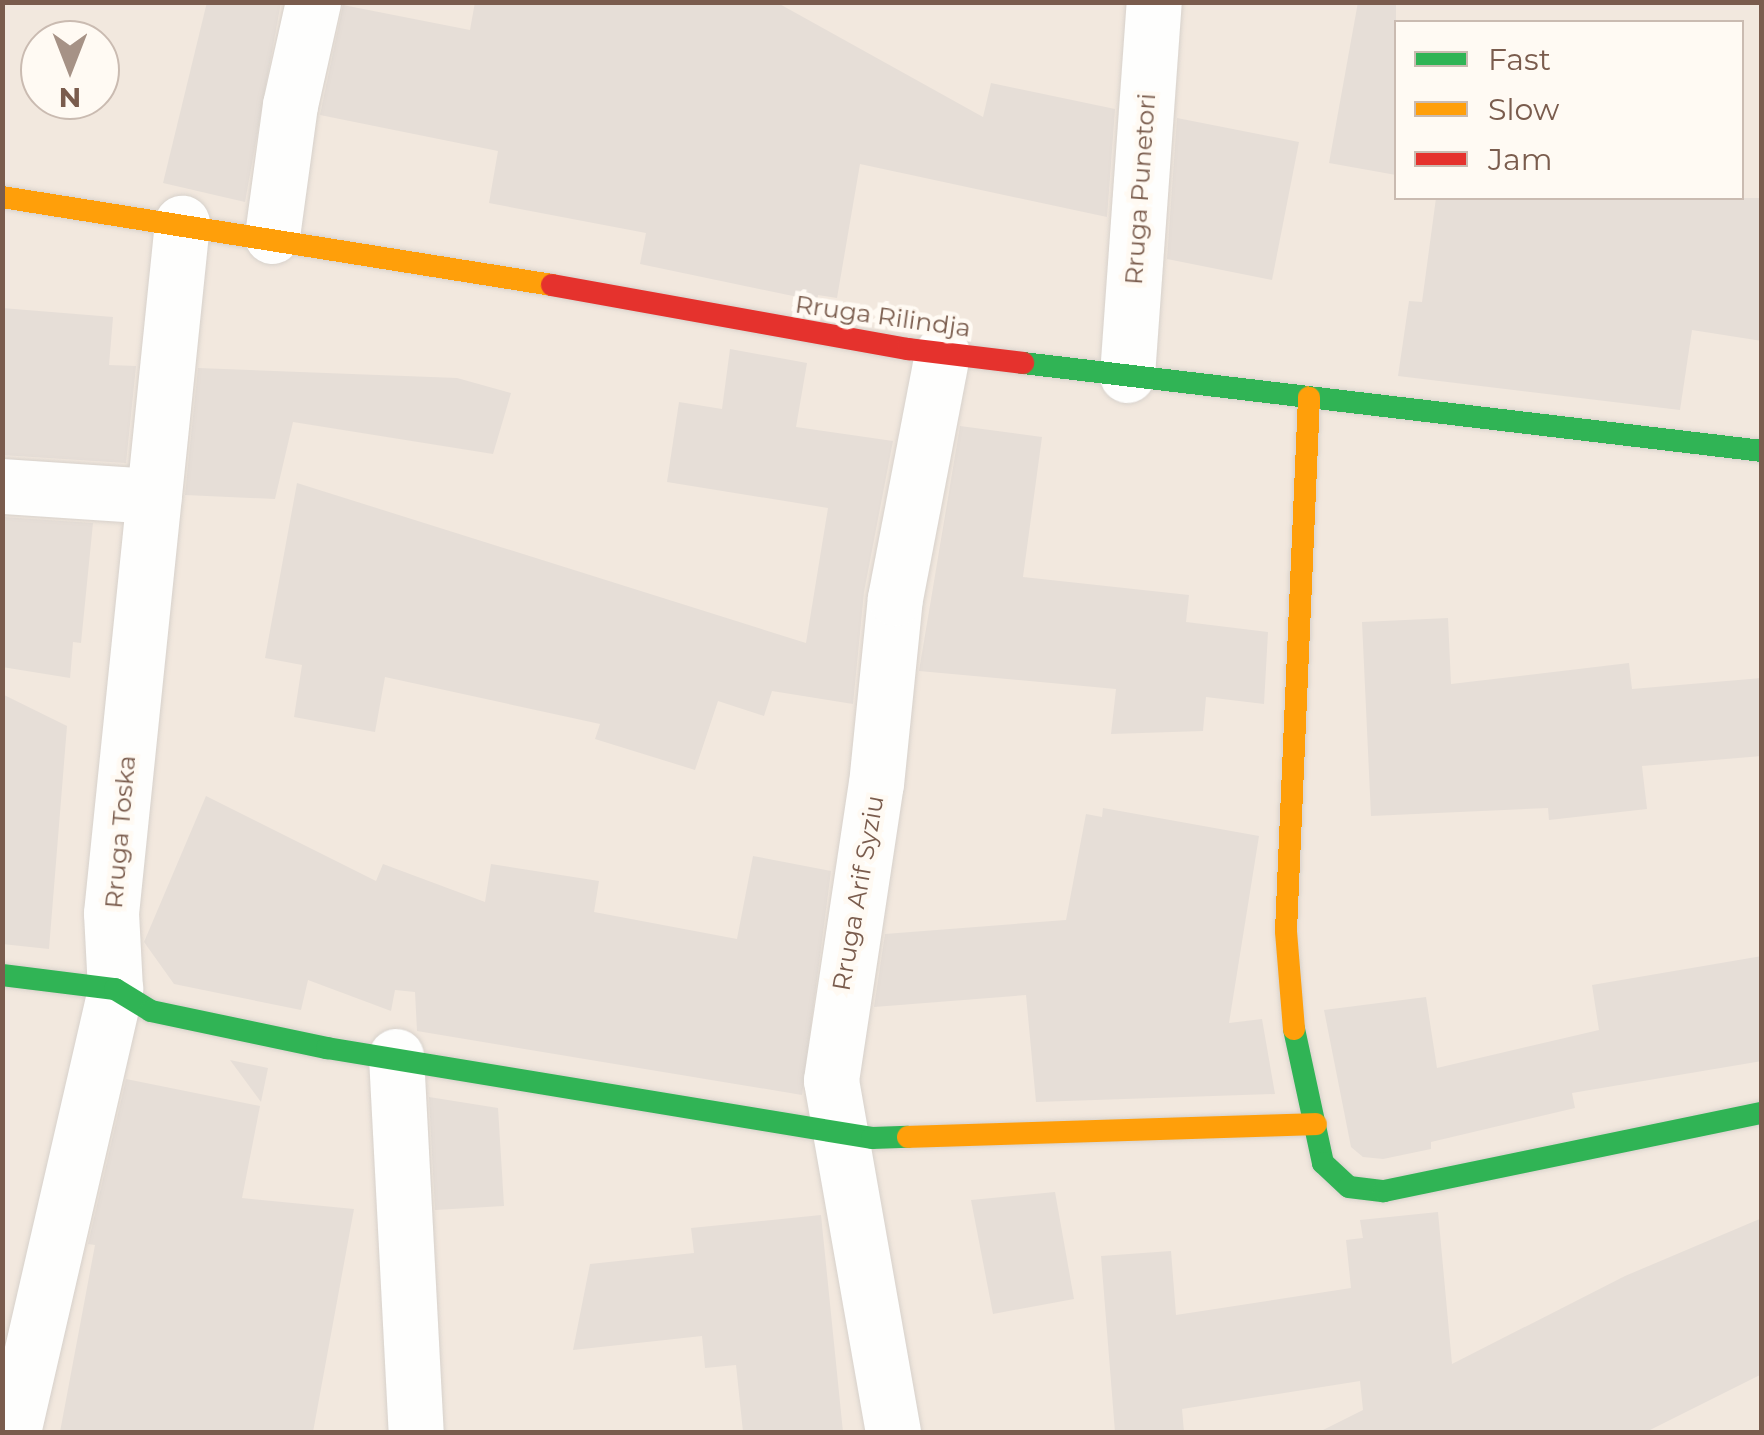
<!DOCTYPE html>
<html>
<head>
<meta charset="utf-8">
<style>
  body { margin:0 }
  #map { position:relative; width:1764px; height:1435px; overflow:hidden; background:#f9f5f0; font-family:Montserrat,sans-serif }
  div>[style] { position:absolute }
  .residential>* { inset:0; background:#f2e8de }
  .building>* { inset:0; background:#e6ded7 }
  .roads { filter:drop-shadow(0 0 2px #d7d1cb) drop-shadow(0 0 2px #d7d1cb) }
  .street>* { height:55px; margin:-27.5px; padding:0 27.5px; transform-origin:27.5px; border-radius:27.5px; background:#fefefd }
  .fast>* { height:22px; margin:-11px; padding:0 11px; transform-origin:11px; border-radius:11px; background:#30b455 }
  .slow>* { height:22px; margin:-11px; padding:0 11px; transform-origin:11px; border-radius:11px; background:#ff9f0a }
  .jam>* { height:22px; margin:-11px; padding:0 11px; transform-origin:11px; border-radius:11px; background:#e5322d }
  span { translate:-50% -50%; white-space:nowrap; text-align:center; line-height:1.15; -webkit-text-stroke:9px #fffaf3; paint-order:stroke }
  .street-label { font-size:25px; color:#7a5c4d }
  .frame { position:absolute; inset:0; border:5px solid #7a5c4d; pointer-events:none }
  .legend { position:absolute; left:1394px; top:20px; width:350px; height:180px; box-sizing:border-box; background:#fffaf3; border:2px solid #cabbb1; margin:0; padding:12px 18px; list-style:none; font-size:30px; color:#7a5c4d }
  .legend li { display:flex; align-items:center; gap:20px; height:50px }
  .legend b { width:50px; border:2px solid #cabbb1 }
  .north { position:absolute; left:20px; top:20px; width:100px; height:100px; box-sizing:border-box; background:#fffaf3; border:2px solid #cabbb1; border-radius:50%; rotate:180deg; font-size:28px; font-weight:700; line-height:40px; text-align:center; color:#7a5c4d }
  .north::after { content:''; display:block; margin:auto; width:35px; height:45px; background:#a69286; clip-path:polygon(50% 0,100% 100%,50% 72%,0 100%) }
</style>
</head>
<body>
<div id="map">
  <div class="residential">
    <div style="clip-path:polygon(evenodd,3px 3px,1761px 3px,1761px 1432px,3px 1432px,3px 3px,1396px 22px,1742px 22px,1742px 198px,1396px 198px,1396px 22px,3px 3px,40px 40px,100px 40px,100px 100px,40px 100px,40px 40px)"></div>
  </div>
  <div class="building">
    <div style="clip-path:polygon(207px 2px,281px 2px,245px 202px,163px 183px)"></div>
    <div style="clip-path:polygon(475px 2px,776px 2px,983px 117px,991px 83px,1115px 109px,1107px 217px,860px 164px,837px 298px,818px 295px,817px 301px,640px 264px,646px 233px,489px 203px,498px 151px,320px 115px,343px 5px,470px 30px)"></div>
    <div style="clip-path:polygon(1358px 2px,1396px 2px,1396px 175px,1329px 163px)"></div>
    <div style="clip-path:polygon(1177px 118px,1299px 142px,1272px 280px,1167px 259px)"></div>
    <div style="clip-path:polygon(1436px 198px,1762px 198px,1762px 341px,1692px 330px,1680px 410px,1398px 376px,1409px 301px,1422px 302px)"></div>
    <div style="clip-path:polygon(2px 308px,113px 317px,109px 365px,136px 366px,126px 463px,2px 455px)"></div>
    <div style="clip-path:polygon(730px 349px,807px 363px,796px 427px,893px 441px,864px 592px,853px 704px,772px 691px,764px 716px,718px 701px,695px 770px,595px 739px,600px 724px,385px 677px,375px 732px,294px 717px,302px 665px,265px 658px,297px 483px,806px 643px,828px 508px,667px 482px,679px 402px,722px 409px)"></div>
    <div style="clip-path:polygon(198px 368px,457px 378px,511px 393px,493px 454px,293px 422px,275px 499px,185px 495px)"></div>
    <div style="clip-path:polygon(960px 426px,1042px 437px,1023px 577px,1189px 595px,1186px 622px,1268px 632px,1264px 704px,1206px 697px,1203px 731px,1111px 734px,1116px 689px,919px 671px)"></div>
    <div style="clip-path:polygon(2px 517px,93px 523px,81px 643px,73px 642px,70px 678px,2px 667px)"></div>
    <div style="clip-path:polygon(1448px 618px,1451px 684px,1629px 663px,1632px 689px,1762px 678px,1762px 756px,1642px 766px,1647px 809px,1549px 820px,1548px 808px,1371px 816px,1362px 622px)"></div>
    <div style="clip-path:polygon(2px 694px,67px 726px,49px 949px,2px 944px)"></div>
    <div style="clip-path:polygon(206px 796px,376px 881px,383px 864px,485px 902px,491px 864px,599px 881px,594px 912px,737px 939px,753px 856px,831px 871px,802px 1095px,417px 1031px,415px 992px,395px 990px,391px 1011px,308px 980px,301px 1010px,174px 984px,144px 942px)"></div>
    <div style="clip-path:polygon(1103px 808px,1259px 836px,1229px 1023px,1262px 1019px,1275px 1094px,1036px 1102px,1026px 995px,874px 1007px,885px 934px,1066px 920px,1086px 814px,1102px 817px)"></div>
    <div style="clip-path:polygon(1762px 956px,1762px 1061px,1572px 1093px,1575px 1108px,1431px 1142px,1431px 1149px,1383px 1159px,1363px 1157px,1351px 1147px,1324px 1010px,1426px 997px,1437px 1068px,1599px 1030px,1592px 985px)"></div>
    <div style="clip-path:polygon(230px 1060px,268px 1068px,261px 1102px)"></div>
    <div style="clip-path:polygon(126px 1079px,260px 1106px,242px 1198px,354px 1209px,313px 1432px,60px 1432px,95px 1245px,88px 1244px)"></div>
    <div style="clip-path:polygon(429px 1097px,498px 1108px,504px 1206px,435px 1210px)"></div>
    <div style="clip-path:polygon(1055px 1192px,1074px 1299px,993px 1314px,971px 1200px)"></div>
    <div style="clip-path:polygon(1438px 1212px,1452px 1364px,1625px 1276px,1762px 1218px,1762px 1374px,1646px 1432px,1319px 1432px,1363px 1410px,1360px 1381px,1182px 1409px,1184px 1432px,1115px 1432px,1101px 1256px,1171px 1251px,1176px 1315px,1351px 1288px,1346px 1240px,1363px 1238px,1360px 1220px)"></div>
    <div style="clip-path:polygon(821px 1215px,843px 1432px,743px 1432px,736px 1365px,705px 1368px,702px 1336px,573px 1350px,590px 1264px,694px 1253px,691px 1228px)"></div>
  </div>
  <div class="roads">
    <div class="street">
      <div style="left:272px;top:236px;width:132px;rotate:-82.2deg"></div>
      <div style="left:290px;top:105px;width:106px;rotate:-77.4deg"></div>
      <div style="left:1127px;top:375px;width:374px;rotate:-85.9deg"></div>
      <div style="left:2px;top:486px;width:152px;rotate:3.8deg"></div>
      <div style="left:396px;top:1056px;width:377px;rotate:87deg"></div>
      <div style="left:13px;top:1432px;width:455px;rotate:-77deg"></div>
      <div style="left:115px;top:989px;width:76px;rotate:-93deg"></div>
      <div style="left:111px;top:913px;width:694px;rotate:-84.13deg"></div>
      <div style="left:893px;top:1432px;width:357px;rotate:-100deg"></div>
      <div style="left:831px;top:1080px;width:299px;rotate:-81.4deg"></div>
      <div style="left:876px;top:784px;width:187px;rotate:-84.2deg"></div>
      <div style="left:895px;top:598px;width:249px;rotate:-79.1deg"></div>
    </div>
    <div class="fast">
      <div style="left:1023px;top:363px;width:744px;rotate:6.79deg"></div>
      <div style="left:2px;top:975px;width:114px;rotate:7.1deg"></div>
      <div style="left:115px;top:989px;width:42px;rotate:31.4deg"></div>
      <div style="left:151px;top:1011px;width:180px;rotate:11.9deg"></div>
      <div style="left:327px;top:1048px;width:552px;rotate:9.38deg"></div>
      <div style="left:872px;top:1138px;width:36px;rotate:-2deg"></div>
      <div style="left:1294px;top:1029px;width:137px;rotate:77.8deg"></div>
      <div style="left:1323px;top:1163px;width:35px;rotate:43deg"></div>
      <div style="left:1349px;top:1187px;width:35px;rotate:7deg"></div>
      <div style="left:1384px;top:1191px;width:386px;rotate:-11.7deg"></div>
    </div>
    <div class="slow">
      <div style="left:2px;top:197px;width:557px;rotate:9.09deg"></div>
      <div style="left:1294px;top:1029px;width:98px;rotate:-94.7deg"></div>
      <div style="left:1286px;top:931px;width:534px;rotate:-87.53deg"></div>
      <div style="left:908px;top:1137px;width:408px;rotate:-1.8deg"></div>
    </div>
    <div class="jam">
      <div style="left:552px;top:285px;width:362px;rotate:10.2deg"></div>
      <div style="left:908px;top:349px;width:116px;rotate:6.9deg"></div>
    </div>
  </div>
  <div class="street-label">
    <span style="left:1140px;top:189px;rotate:-86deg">Rruga Punetori</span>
    <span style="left:883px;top:316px;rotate:8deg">Rruga Rilindja</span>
    <span style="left:120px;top:832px;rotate:-85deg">Rruga Toska</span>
    <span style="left:858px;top:893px;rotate:-80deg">Rruga Arif Syziu</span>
  </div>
  <div class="frame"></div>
  <ul class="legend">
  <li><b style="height:12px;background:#30b455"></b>Fast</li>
  <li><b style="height:12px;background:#ff9f0a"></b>Slow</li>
  <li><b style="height:12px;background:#e5322d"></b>Jam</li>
  </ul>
  <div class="north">N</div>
</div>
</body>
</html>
